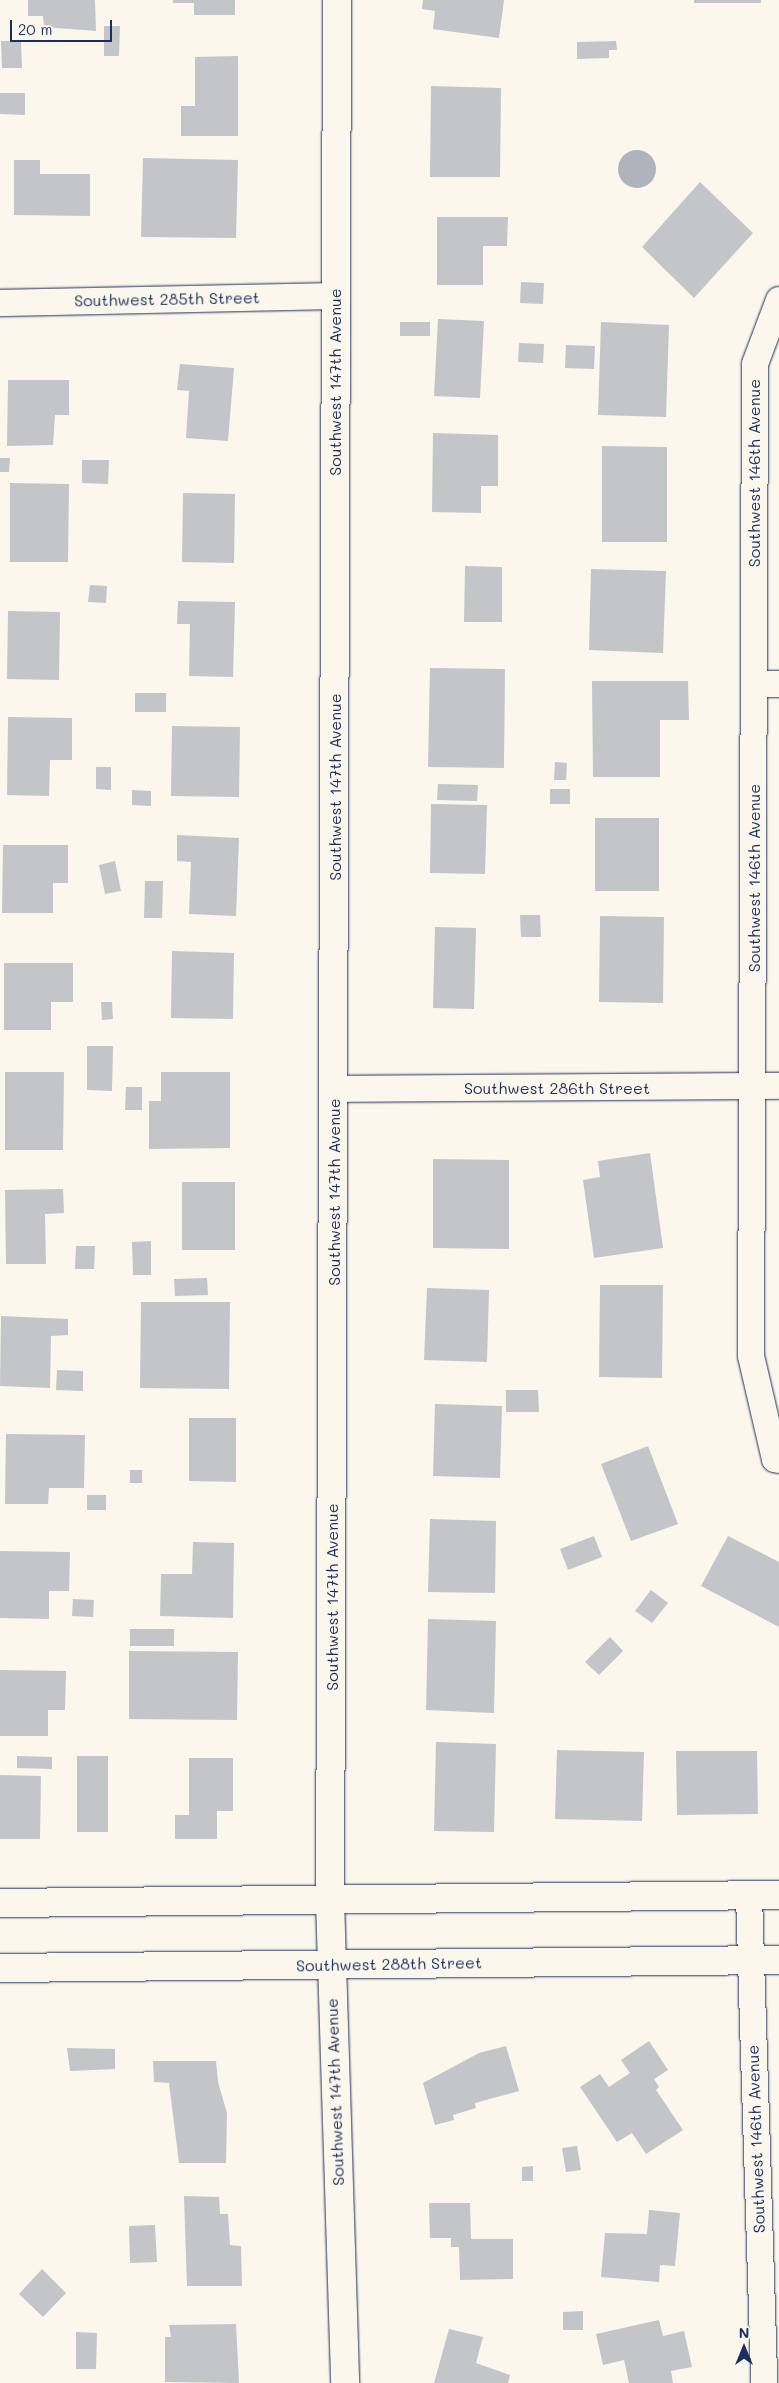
<!DOCTYPE html>
<html>
<head>
<meta charset="utf-8">
<style>
  body { margin:0 }
  #map { position:relative; width:779px; height:2383px; overflow:hidden; background:#fbf7ec; font-family:Mali,sans-serif }
  div>[style] { position:absolute }
  .water>* { inset:0; background:#afb3bb }
  .round { border-radius:50% }
  .building>* { inset:0; background:#c3c5c9 }
  .roads { filter:drop-shadow(0 0 1px #1b2f5e) drop-shadow(0 0 1px #1b2f5e) }
  .minor>* { height:26px; margin:-13px; padding:0 13px; transform-origin:13px; border-radius:13px; background:#fbf7ec }
  .tertiary>* { height:28px; margin:-14px; padding:0 14px; transform-origin:14px; border-radius:14px; background:#fbf7ec }
  .secondary>* { height:28px; margin:-14px; padding:0 14px; transform-origin:14px; border-radius:14px; background:#fbf7ec }
  span { translate:-50% -50%; white-space:nowrap; text-align:center; line-height:1.15; -webkit-text-stroke:4.5px #fbf7ec; paint-order:stroke }
  .street-label { font-size:16px; color:#1b2f5e }
  .north { position:absolute; left:719px; top:2323px; width:50px; height:50px; -webkit-text-stroke:4px #fbf7ec; paint-order:stroke; rotate:0deg; font-size:14px; font-weight:700; line-height:20px; text-align:center; color:#1b2f5e }
  .north::after { content:''; display:block; margin:auto; width:18px; height:22px; background:#1b2f5e; clip-path:polygon(50% 0,100% 100%,50% 72%,0 100%) }
  .scale { position:absolute; left:10px; top:20px; width:102px; height:22px; box-sizing:border-box; border:2px solid #1b2f5e; border-top:0; padding-left:6px; font-size:15px; line-height:18px; white-space:nowrap; color:#1b2f5e; -webkit-text-stroke:4px #fbf7ec; paint-order:stroke }
</style>
</head>
<body>
<div id="map">
  <div class="water">
    <div class="round" style="left:618px;top:150px;width:38px;height:38px"></div>
  </div>
  <div class="building">
    <div style="clip-path:polygon(28px 0,95px 0,96px 31px,44px 27px,43px 16px,28px 16px)"></div>
    <div style="clip-path:polygon(173px 0,235px 0,235px 15px,194px 15px,194px 3px,173px 3px)"></div>
    <div style="clip-path:polygon(423px 0,504px 0,499px 38px,433px 29px,435px 11px,422px 9px)"></div>
    <div style="clip-path:polygon(694px 0,761px 0,761px 3px,694px 3px)"></div>
    <div style="clip-path:polygon(104px 26px,120px 26px,119px 56px,104px 56px)"></div>
    <div style="clip-path:polygon(1px 41px,21px 41px,22px 68px,2px 68px)"></div>
    <div style="clip-path:polygon(616px 41px,617px 50px,609px 50px,609px 58px,577px 59px,577px 42px)"></div>
    <div style="clip-path:polygon(238px 56px,238px 136px,181px 136px,181px 106px,195px 106px,195px 57px)"></div>
    <div style="clip-path:polygon(431px 86px,501px 88px,500px 177px,430px 177px)"></div>
    <div style="clip-path:polygon(0 93px,25px 93px,25px 115px,0 114px)"></div>
    <div style="clip-path:polygon(143px 158px,238px 160px,236px 238px,141px 237px)"></div>
    <div style="clip-path:polygon(14px 160px,40px 160px,40px 174px,90px 174px,90px 216px,14px 215px)"></div>
    <div style="clip-path:polygon(700px 182px,753px 233px,694px 298px,642px 247px)"></div>
    <div style="clip-path:polygon(437px 217px,508px 217px,507px 246px,483px 246px,483px 285px,437px 285px)"></div>
    <div style="clip-path:polygon(521px 282px,544px 283px,543px 304px,520px 303px)"></div>
    <div style="clip-path:polygon(438px 319px,484px 321px,480px 398px,434px 396px)"></div>
    <div style="clip-path:polygon(400px 322px,430px 322px,430px 336px,400px 336px)"></div>
    <div style="clip-path:polygon(601px 322px,669px 325px,666px 417px,598px 415px)"></div>
    <div style="clip-path:polygon(519px 343px,544px 344px,543px 363px,518px 362px)"></div>
    <div style="clip-path:polygon(566px 345px,595px 346px,594px 369px,565px 368px)"></div>
    <div style="clip-path:polygon(180px 364px,234px 368px,228px 441px,186px 438px,189px 391px,177px 390px)"></div>
    <div style="clip-path:polygon(8px 380px,69px 380px,69px 415px,55px 415px,53px 445px,7px 446px)"></div>
    <div style="clip-path:polygon(433px 433px,498px 435px,498px 486px,481px 486px,481px 513px,432px 512px)"></div>
    <div style="clip-path:polygon(602px 446px,667px 447px,667px 542px,602px 542px)"></div>
    <div style="clip-path:polygon(0 458px,10px 458px,9px 472px,0 472px)"></div>
    <div style="clip-path:polygon(82px 460px,109px 460px,108px 484px,82px 483px)"></div>
    <div style="clip-path:polygon(10px 483px,69px 484px,68px 562px,10px 562px)"></div>
    <div style="clip-path:polygon(183px 493px,235px 494px,234px 563px,182px 562px)"></div>
    <div style="clip-path:polygon(465px 566px,502px 567px,502px 622px,464px 622px)"></div>
    <div style="clip-path:polygon(591px 569px,666px 571px,663px 653px,589px 650px)"></div>
    <div style="clip-path:polygon(90px 585px,107px 586px,106px 603px,88px 602px)"></div>
    <div style="clip-path:polygon(178px 601px,235px 602px,233px 677px,189px 676px,190px 624px,177px 624px)"></div>
    <div style="clip-path:polygon(8px 611px,60px 612px,59px 680px,7px 679px)"></div>
    <div style="clip-path:polygon(430px 668px,505px 669px,504px 768px,428px 767px)"></div>
    <div style="clip-path:polygon(592px 681px,688px 681px,689px 720px,660px 720px,660px 777px,593px 777px)"></div>
    <div style="clip-path:polygon(135px 693px,166px 693px,166px 712px,135px 712px)"></div>
    <div style="clip-path:polygon(8px 717px,72px 718px,72px 760px,50px 760px,49px 796px,7px 795px)"></div>
    <div style="clip-path:polygon(172px 726px,240px 727px,239px 797px,171px 796px)"></div>
    <div style="clip-path:polygon(555px 762px,567px 763px,566px 780px,554px 780px)"></div>
    <div style="clip-path:polygon(96px 767px,111px 767px,111px 790px,96px 789px)"></div>
    <div style="clip-path:polygon(438px 784px,478px 785px,477px 801px,437px 800px)"></div>
    <div style="clip-path:polygon(550px 789px,570px 789px,570px 804px,550px 804px)"></div>
    <div style="clip-path:polygon(132px 790px,151px 791px,151px 806px,132px 805px)"></div>
    <div style="clip-path:polygon(431px 804px,487px 805px,485px 874px,430px 873px)"></div>
    <div style="clip-path:polygon(595px 818px,659px 818px,659px 891px,595px 891px)"></div>
    <div style="clip-path:polygon(177px 835px,239px 838px,236px 916px,189px 914px,191px 862px,177px 861px)"></div>
    <div style="clip-path:polygon(3px 845px,68px 845px,68px 883px,53px 883px,53px 913px,2px 913px)"></div>
    <div style="clip-path:polygon(115px 861px,121px 891px,105px 894px,99px 865px)"></div>
    <div style="clip-path:polygon(145px 881px,163px 881px,162px 918px,144px 918px)"></div>
    <div style="clip-path:polygon(520px 915px,540px 915px,541px 937px,521px 937px)"></div>
    <div style="clip-path:polygon(600px 916px,664px 917px,663px 1003px,599px 1002px)"></div>
    <div style="clip-path:polygon(435px 927px,476px 928px,474px 1009px,433px 1008px)"></div>
    <div style="clip-path:polygon(172px 951px,234px 953px,233px 1019px,171px 1018px)"></div>
    <div style="clip-path:polygon(4px 963px,73px 963px,73px 1002px,51px 1002px,51px 1030px,4px 1030px)"></div>
    <div style="clip-path:polygon(101px 1002px,112px 1002px,113px 1019px,102px 1020px)"></div>
    <div style="clip-path:polygon(87px 1046px,113px 1046px,112px 1091px,87px 1090px)"></div>
    <div style="clip-path:polygon(5px 1072px,64px 1072px,63px 1150px,5px 1150px)"></div>
    <div style="clip-path:polygon(161px 1072px,230px 1072px,230px 1148px,149px 1149px,149px 1101px,161px 1101px)"></div>
    <div style="clip-path:polygon(126px 1087px,142px 1087px,142px 1110px,125px 1110px)"></div>
    <div style="clip-path:polygon(650px 1153px,663px 1248px,594px 1258px,583px 1180px,600px 1177px,598px 1161px)"></div>
    <div style="clip-path:polygon(433px 1159px,509px 1160px,509px 1249px,433px 1248px)"></div>
    <div style="clip-path:polygon(182px 1182px,235px 1182px,235px 1250px,182px 1250px)"></div>
    <div style="clip-path:polygon(63px 1189px,64px 1213px,45px 1214px,46px 1264px,6px 1264px,5px 1190px)"></div>
    <div style="clip-path:polygon(151px 1241px,151px 1275px,133px 1275px,132px 1242px)"></div>
    <div style="clip-path:polygon(76px 1246px,95px 1246px,94px 1269px,75px 1269px)"></div>
    <div style="clip-path:polygon(207px 1278px,208px 1295px,175px 1296px,174px 1279px)"></div>
    <div style="clip-path:polygon(600px 1285px,663px 1285px,662px 1378px,599px 1377px)"></div>
    <div style="clip-path:polygon(427px 1288px,489px 1290px,487px 1362px,424px 1360px)"></div>
    <div style="clip-path:polygon(141px 1302px,230px 1302px,229px 1389px,140px 1388px)"></div>
    <div style="clip-path:polygon(1px 1316px,68px 1319px,68px 1335px,51px 1336px,50px 1388px,0 1386px)"></div>
    <div style="clip-path:polygon(57px 1370px,83px 1371px,83px 1391px,56px 1390px)"></div>
    <div style="clip-path:polygon(506px 1390px,538px 1390px,539px 1412px,506px 1412px)"></div>
    <div style="clip-path:polygon(435px 1404px,502px 1406px,500px 1478px,433px 1476px)"></div>
    <div style="clip-path:polygon(189px 1418px,236px 1418px,236px 1482px,189px 1481px)"></div>
    <div style="clip-path:polygon(6px 1434px,85px 1435px,84px 1488px,49px 1488px,48px 1504px,5px 1504px)"></div>
    <div style="clip-path:polygon(648px 1446px,678px 1524px,631px 1541px,601px 1464px)"></div>
    <div style="clip-path:polygon(130px 1470px,142px 1470px,142px 1483px,130px 1483px)"></div>
    <div style="clip-path:polygon(87px 1495px,106px 1495px,106px 1510px,87px 1510px)"></div>
    <div style="clip-path:polygon(430px 1519px,496px 1521px,495px 1593px,428px 1592px)"></div>
    <div style="clip-path:polygon(594px 1536px,602px 1557px,568px 1570px,560px 1549px)"></div>
    <div style="clip-path:polygon(728px 1536px,779px 1562px,779px 1627px,701px 1586px)"></div>
    <div style="clip-path:polygon(193px 1542px,234px 1543px,233px 1618px,160px 1616px,161px 1574px,192px 1574px)"></div>
    <div style="clip-path:polygon(0 1551px,70px 1552px,69px 1591px,49px 1591px,49px 1619px,0 1618px)"></div>
    <div style="clip-path:polygon(651px 1590px,668px 1603px,652px 1623px,635px 1611px)"></div>
    <div style="clip-path:polygon(73px 1599px,94px 1600px,93px 1617px,72px 1616px)"></div>
    <div style="clip-path:polygon(428px 1619px,496px 1621px,494px 1713px,426px 1710px)"></div>
    <div style="clip-path:polygon(130px 1629px,174px 1629px,174px 1646px,130px 1646px)"></div>
    <div style="clip-path:polygon(610px 1637px,623px 1651px,599px 1675px,585px 1662px)"></div>
    <div style="clip-path:polygon(129px 1651px,238px 1652px,237px 1720px,129px 1719px)"></div>
    <div style="clip-path:polygon(0 1670px,66px 1671px,65px 1710px,48px 1710px,48px 1736px,0 1736px)"></div>
    <div style="clip-path:polygon(436px 1742px,496px 1744px,494px 1832px,434px 1831px)"></div>
    <div style="clip-path:polygon(557px 1750px,644px 1752px,642px 1821px,555px 1819px)"></div>
    <div style="clip-path:polygon(676px 1751px,757px 1751px,758px 1814px,677px 1815px)"></div>
    <div style="clip-path:polygon(17px 1756px,52px 1757px,52px 1769px,17px 1768px)"></div>
    <div style="clip-path:polygon(77px 1756px,108px 1756px,108px 1832px,77px 1832px)"></div>
    <div style="clip-path:polygon(189px 1758px,233px 1758px,233px 1811px,217px 1811px,217px 1839px,175px 1839px,175px 1815px,189px 1815px)"></div>
    <div style="clip-path:polygon(0 1775px,41px 1776px,40px 1839px,0 1839px)"></div>
    <div style="clip-path:polygon(649px 2041px,668px 2070px,654px 2079px,659px 2087px,656px 2090px,683px 2130px,646px 2154px,632px 2133px,617px 2142px,580px 2087px,600px 2074px,609px 2087px,630px 2073px,621px 2060px)"></div>
    <div style="clip-path:polygon(506px 2046px,519px 2091px,475px 2103px,476px 2108px,453px 2115px,454px 2120px,435px 2125px,423px 2083px,479px 2053px)"></div>
    <div style="clip-path:polygon(67px 2048px,115px 2049px,115px 2069px,70px 2071px)"></div>
    <div style="clip-path:polygon(153px 2061px,216px 2061px,218px 2082px,227px 2113px,226px 2163px,179px 2163px,169px 2083px,154px 2082px)"></div>
    <div style="clip-path:polygon(577px 2146px,581px 2170px,566px 2172px,562px 2148px)"></div>
    <div style="clip-path:polygon(533px 2166px,533px 2181px,522px 2181px,522px 2167px)"></div>
    <div style="clip-path:polygon(184px 2196px,219px 2197px,220px 2214px,228px 2214px,230px 2245px,241px 2246px,242px 2286px,187px 2286px)"></div>
    <div style="clip-path:polygon(429px 2203px,470px 2203px,471px 2239px,513px 2239px,513px 2279px,460px 2280px,459px 2247px,451px 2247px,451px 2238px,430px 2238px)"></div>
    <div style="clip-path:polygon(649px 2210px,680px 2213px,675px 2266px,660px 2265px,659px 2282px,601px 2277px,605px 2233px,647px 2234px)"></div>
    <div style="clip-path:polygon(155px 2225px,157px 2262px,130px 2263px,129px 2226px)"></div>
    <div style="clip-path:polygon(42px 2269px,66px 2293px,43px 2317px,19px 2294px)"></div>
    <div style="clip-path:polygon(583px 2311px,583px 2330px,563px 2330px,563px 2312px)"></div>
    <div style="clip-path:polygon(659px 2320px,663px 2336px,684px 2331px,692px 2367px,671px 2371px,673px 2383px,629px 2383px,624px 2360px,603px 2365px,596px 2334px)"></div>
    <div style="clip-path:polygon(236px 2324px,239px 2383px,165px 2382px,165px 2337px,171px 2337px,169px 2325px)"></div>
    <div style="clip-path:polygon(449px 2329px,483px 2337px,476px 2363px,510px 2375px,508px 2383px,434px 2383px)"></div>
    <div style="clip-path:polygon(76px 2332px,97px 2333px,96px 2369px,76px 2369px)"></div>
  </div>
  <div class="roads">
    <div class="minor">
      <div style="left:779px;top:300px;width:68px;rotate:110.6deg"></div>
      <div style="left:755px;top:364px;width:992px;rotate:90.23deg"></div>
      <div style="left:751px;top:1356px;width:106px;rotate:76.9deg"></div>
      <div style="left:775px;top:1459px;width:4px;rotate:14deg"></div>
      <div style="left:0;top:303px;width:335px;rotate:-1.2deg"></div>
      <div style="left:754px;top:684px;width:25px"></div>
      <div style="left:335px;top:1089px;width:444px;rotate:-0.4deg"></div>
      <div style="left:749px;top:1896px;width:487px;rotate:88.2deg"></div>
    </div>
    <div class="tertiary">
      <div style="left:337px;top:0;width:1900px;rotate:90.21deg"></div>
      <div style="left:330px;top:1900px;width:483px;rotate:88.2deg"></div>
    </div>
    <div class="secondary">
      <div style="left:0;top:1903px;width:779px;rotate:-0.59deg"></div>
      <div style="left:0;top:1968px;width:779px;rotate:-0.59deg"></div>
    </div>
  </div>
  <div class="street-label">
    <span style="left:167px;top:299px;rotate:-1deg">Southwest 285th Street</span>
    <span style="left:335px;top:382px;rotate:-90deg">Southwest 147th Avenue</span>
    <span style="left:754px;top:473px;rotate:-90deg">Southwest 146th Avenue</span>
    <span style="left:335px;top:787px;rotate:-90deg">Southwest 147th Avenue</span>
    <span style="left:754px;top:878px;rotate:-90deg">Southwest 146th Avenue</span>
    <span style="left:557px;top:1088px">Southwest 286th Street</span>
    <span style="left:334px;top:1192px;rotate:-90deg">Southwest 147th Avenue</span>
    <span style="left:332px;top:1597px;rotate:-90deg">Southwest 147th Avenue</span>
    <span style="left:389px;top:1964px;rotate:-1deg">Southwest 288th Street</span>
    <span style="left:335px;top:2092px;rotate:-92deg">Southwest 147th Avenue</span>
    <span style="left:756px;top:2139px;rotate:-92deg">Southwest 146th Avenue</span>
  </div>
  <div class="north">N</div>
  <div class="scale">20 m</div>
</div>
</body>
</html>
